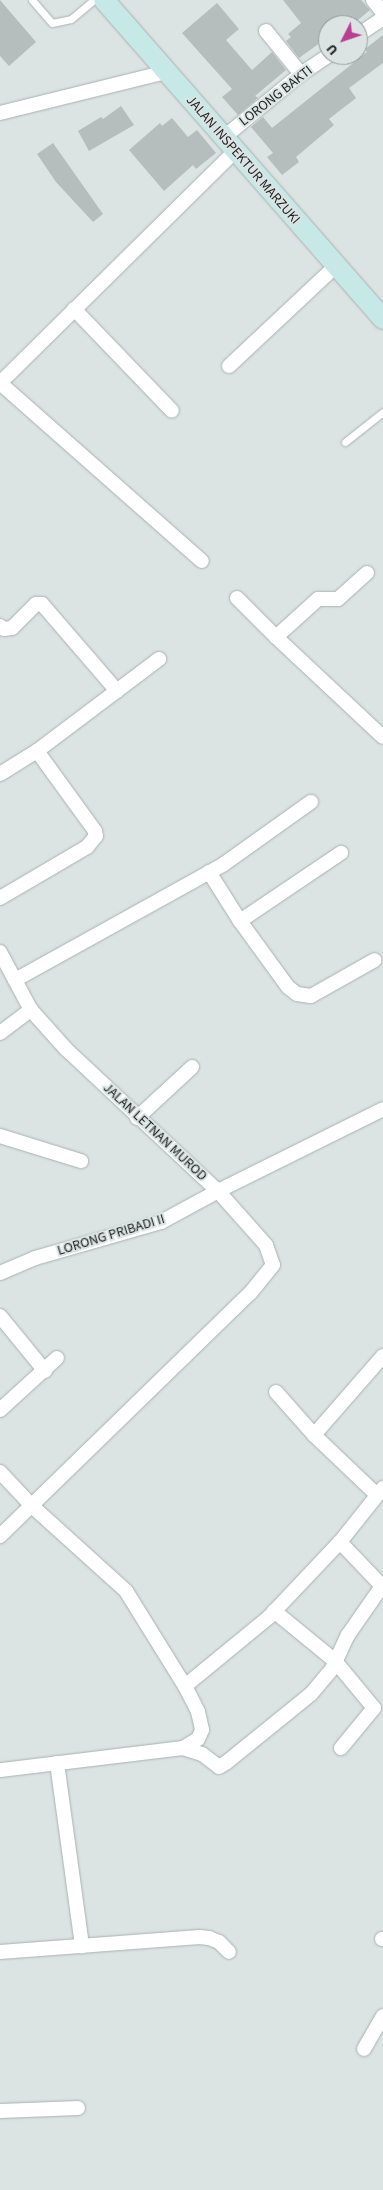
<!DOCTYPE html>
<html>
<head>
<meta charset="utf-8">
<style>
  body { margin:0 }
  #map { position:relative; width:383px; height:2190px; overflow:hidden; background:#dce3e3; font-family:"Source Sans 3",sans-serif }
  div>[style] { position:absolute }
  .building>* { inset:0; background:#b6bdbd }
  .roads { filter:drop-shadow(0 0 1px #aab1b1) drop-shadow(0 0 1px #aab1b1) }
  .lane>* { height:7px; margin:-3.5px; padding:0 3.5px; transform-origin:3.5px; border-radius:3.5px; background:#fff }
  .street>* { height:14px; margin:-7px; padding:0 7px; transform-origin:7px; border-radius:7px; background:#fff }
  .secondary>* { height:20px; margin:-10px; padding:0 10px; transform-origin:10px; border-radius:10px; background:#c6e9e8 }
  span { translate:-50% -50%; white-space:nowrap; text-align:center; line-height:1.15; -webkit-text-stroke:4px #dce3e3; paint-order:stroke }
  .street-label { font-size:14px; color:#1e2121 }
  .north { position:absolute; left:318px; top:15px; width:50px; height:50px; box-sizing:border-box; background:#dce3e3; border:1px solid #909595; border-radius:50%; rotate:229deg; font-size:14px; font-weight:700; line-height:20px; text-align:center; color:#1e2121 }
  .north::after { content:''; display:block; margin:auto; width:18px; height:22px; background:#b93f90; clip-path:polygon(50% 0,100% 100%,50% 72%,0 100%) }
</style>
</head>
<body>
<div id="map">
  <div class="building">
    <div style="clip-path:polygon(0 0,36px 42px,9px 66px,0 56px)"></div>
    <div style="clip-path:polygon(283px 0,361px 0,370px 10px,352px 25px,328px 25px,328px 37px,299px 58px,286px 41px,291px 37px,288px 34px,301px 23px)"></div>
    <div style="clip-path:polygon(217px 3px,239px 29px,226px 40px,252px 70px,272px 52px,286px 70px,255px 96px,258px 98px,238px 115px,222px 97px,232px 89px,182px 33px)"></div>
    <div style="clip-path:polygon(383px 35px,383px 63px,349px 88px,356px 98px,329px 119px,334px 125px,296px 157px,299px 162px,282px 175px,267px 157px,273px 153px,251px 127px,263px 117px,272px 128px,367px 52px,365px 49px)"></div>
    <div style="clip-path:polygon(121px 106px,134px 125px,89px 151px,78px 131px,101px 117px,103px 119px)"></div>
    <div style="clip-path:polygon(172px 118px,188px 137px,197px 130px,216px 153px,196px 169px,193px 165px,164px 191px,129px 150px,160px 123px,162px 126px)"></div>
    <div style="clip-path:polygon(53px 143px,103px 214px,93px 222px,56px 182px,37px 154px)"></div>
  </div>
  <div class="roads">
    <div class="lane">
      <div style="left:32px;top:0;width:30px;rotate:49deg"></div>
      <div style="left:52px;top:23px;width:19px;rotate:-12deg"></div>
      <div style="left:71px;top:19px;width:30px;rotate:-40deg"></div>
      <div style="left:345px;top:442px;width:48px;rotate:-38.3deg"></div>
    </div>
    <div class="street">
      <div style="left:373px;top:0;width:16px;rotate:52deg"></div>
      <div style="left:266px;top:31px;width:55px;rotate:50.9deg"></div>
      <div style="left:358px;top:35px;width:30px;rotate:-34deg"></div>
      <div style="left:0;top:113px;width:171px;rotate:-13.9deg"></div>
      <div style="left:223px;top:138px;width:101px;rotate:-39.4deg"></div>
      <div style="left:301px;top:74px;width:34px;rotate:-34deg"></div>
      <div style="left:74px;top:309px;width:141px;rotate:46.1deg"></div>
      <div style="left:229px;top:366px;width:146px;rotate:-43.1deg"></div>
      <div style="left:0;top:383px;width:330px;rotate:-44.6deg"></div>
      <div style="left:0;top:383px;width:269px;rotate:41.4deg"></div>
      <div style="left:237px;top:598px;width:55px;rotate:45deg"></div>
      <div style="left:276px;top:637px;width:146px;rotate:43.1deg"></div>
      <div style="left:0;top:626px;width:5px;rotate:37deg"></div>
      <div style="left:4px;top:629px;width:8px;rotate:-7deg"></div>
      <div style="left:12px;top:628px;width:34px;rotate:-45deg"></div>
      <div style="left:36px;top:604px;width:6px"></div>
      <div style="left:42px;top:604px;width:115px;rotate:49.2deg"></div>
      <div style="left:276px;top:637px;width:57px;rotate:-42.1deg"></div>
      <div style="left:318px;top:599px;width:20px"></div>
      <div style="left:338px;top:599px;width:39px;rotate:-42deg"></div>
      <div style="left:0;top:774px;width:44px;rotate:-31.9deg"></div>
      <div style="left:37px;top:751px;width:153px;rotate:-37deg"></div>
      <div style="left:209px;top:872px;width:58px;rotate:57.7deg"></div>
      <div style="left:240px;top:921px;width:82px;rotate:54deg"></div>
      <div style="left:288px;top:987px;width:11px;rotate:38deg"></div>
      <div style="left:297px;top:994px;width:14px;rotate:8deg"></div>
      <div style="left:311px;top:996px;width:73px;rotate:-29.4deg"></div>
      <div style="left:0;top:898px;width:101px;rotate:-30.4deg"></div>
      <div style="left:87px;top:847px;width:14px;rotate:-51deg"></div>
      <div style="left:96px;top:836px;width:5px;rotate:-101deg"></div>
      <div style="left:95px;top:831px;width:99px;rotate:-125.9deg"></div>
      <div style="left:240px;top:921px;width:122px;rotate:-34deg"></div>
      <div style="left:0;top:952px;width:66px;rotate:61.9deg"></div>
      <div style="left:31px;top:1010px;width:52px;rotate:48.1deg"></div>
      <div style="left:66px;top:1049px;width:208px;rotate:43.1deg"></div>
      <div style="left:218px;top:1191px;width:184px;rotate:-26.4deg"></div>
      <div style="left:15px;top:980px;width:239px;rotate:-29deg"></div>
      <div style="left:224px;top:864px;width:107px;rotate:-35.5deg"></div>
      <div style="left:0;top:1033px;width:39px;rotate:-37deg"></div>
      <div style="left:137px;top:1118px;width:75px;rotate:-42.8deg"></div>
      <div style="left:0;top:1136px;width:85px;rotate:17.2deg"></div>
      <div style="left:0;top:1273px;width:38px;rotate:-23deg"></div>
      <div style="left:35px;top:1258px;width:131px;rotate:-15.9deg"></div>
      <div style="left:161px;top:1222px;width:65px;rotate:-28.5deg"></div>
      <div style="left:218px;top:1191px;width:72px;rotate:48.4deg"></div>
      <div style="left:266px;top:1245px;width:21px;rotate:71deg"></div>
      <div style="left:273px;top:1265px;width:36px;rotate:129deg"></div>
      <div style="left:250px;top:1293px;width:349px;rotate:135.8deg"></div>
      <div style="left:0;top:1316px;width:71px;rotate:50.7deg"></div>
      <div style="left:276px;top:1392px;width:57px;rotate:48.5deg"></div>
      <div style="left:0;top:1410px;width:77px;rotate:-42.4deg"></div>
      <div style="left:0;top:1472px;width:47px;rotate:46.7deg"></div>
      <div style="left:32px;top:1506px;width:127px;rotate:42.1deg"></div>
      <div style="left:126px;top:1591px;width:112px;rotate:58.2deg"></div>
      <div style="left:185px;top:1686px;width:29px;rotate:63deg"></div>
      <div style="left:198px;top:1712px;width:18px;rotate:77deg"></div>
      <div style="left:202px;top:1730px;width:10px;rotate:114deg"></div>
      <div style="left:198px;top:1739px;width:17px;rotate:149deg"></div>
      <div style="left:183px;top:1748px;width:184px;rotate:173.1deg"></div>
      <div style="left:377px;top:1495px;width:87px;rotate:-136.4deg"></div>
      <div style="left:314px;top:1435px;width:105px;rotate:-48.9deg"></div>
      <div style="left:340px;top:1542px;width:62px;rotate:46.3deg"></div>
      <div style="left:274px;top:1611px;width:79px;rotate:39.3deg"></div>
      <div style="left:335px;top:1661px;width:61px;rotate:50.3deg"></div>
      <div style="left:374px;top:1708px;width:52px;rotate:129.5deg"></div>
      <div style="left:185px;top:1686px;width:109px;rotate:-39.4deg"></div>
      <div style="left:269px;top:1617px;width:103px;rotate:-46.6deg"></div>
      <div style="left:340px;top:1542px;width:69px;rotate:-51.5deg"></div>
      <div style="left:183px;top:1748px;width:20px;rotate:18deg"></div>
      <div style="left:202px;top:1754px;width:21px;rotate:37deg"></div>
      <div style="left:219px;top:1767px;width:9px;rotate:-32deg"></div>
      <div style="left:227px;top:1762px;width:108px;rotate:-39deg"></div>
      <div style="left:311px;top:1694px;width:33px;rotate:-50deg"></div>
      <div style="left:332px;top:1669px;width:38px;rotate:-65deg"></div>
      <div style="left:348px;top:1635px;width:60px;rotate:-55.2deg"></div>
      <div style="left:57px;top:1763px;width:185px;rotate:82.2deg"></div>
      <div style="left:382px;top:1939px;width:1px"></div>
      <div style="left:0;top:1952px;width:200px;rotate:-4.3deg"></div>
      <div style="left:199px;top:1937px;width:10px;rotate:6deg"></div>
      <div style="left:209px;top:1938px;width:11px;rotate:22deg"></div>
      <div style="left:219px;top:1942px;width:14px;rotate:45deg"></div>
      <div style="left:364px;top:2049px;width:38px;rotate:-60deg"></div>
      <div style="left:0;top:2111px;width:78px;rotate:-2.2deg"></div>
    </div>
    <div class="secondary">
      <div style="left:104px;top:0;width:424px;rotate:48.8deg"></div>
    </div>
  </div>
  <div class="street-label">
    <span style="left:276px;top:96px;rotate:-38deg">LORONG BAKTI</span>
    <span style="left:243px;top:160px;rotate:49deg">JALAN INSPEKTUR MARZUKI</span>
    <span style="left:155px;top:1132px;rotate:43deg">JALAN LETNAN MUROD</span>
    <span style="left:111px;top:1235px;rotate:-17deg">LORONG PRIBADI II</span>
  </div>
  <div class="north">U</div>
</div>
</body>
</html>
